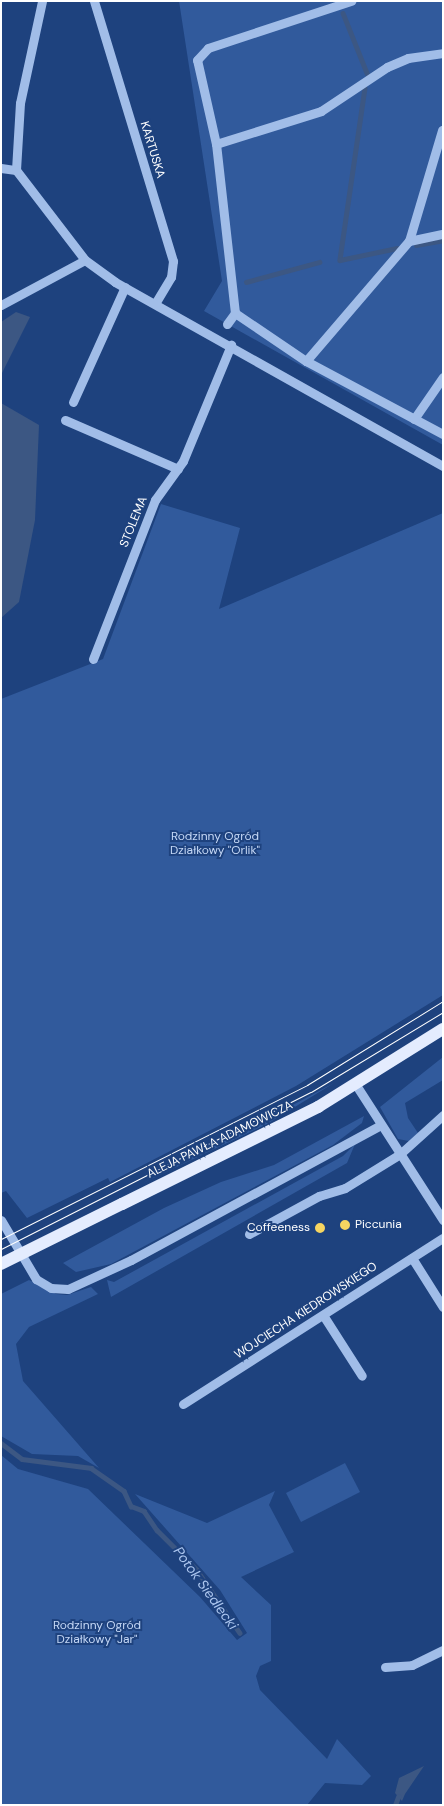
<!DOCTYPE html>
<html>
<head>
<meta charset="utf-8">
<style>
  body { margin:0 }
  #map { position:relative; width:444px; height:1806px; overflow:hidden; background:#1e427e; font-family:"DM Sans",sans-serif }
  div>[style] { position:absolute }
  .green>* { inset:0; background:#315a9c }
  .water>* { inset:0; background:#3c5783 }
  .stream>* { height:4.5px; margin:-2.25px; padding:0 2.25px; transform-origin:2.25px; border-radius:2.25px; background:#3c5783 }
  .minor>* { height:9px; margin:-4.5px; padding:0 4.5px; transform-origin:4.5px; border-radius:4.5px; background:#a1bde8 }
  .major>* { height:12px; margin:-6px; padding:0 6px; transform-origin:6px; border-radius:6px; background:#e4ecfe }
  .tram>* { height:1px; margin:-0.5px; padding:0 0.5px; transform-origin:0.5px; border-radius:0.5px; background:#fff }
  .major-bridge>* { height:12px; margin:-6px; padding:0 6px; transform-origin:6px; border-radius:6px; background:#e4ecfe }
  .dots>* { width:14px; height:14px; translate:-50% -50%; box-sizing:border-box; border:2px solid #1e427e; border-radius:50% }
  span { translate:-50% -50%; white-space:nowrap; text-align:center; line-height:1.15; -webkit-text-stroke:4px #1e427e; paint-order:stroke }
  .street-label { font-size:12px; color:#fff }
  .park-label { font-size:12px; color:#c5d8f6 }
  .poi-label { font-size:12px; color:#fff }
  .left { translate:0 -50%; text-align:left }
  .right { translate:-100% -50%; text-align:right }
  .water-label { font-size:14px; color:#adc7f0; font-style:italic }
  .frame { position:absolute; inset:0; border:2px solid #fff; pointer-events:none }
</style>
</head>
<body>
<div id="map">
  <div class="green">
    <div style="clip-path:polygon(179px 1px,443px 1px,443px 445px,204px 311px,222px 281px)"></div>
    <div style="clip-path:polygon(161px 504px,240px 528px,219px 609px,443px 513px,443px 995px,296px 1086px,110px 1182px,108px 1178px,27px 1218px,6px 1191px,1px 1193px,1px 699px,103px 659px)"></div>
    <div style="clip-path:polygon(443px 1057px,443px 1080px,405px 1103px,408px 1118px,418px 1133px,409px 1141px,398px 1139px,380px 1107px)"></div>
    <div style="clip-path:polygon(334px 1083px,267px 1124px,143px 1183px,257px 1124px)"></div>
    <div style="clip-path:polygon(364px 1116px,362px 1123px,333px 1145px,111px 1264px,76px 1272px,63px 1263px,164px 1208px,221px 1182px,274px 1165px)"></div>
    <div style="clip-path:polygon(355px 1144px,347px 1163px,111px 1297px,107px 1280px,114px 1282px,343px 1156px)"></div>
    <div style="clip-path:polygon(29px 1280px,56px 1294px,67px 1295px,91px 1287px,98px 1294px,29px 1327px,16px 1344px,23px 1381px,99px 1468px,78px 1456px,32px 1454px,1px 1436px,1px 1294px)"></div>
    <div style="clip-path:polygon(1px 1455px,18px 1469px,88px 1489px,200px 1597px,237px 1640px,247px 1633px,220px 1590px,135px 1494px,207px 1523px,275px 1491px,269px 1505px,294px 1552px,241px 1577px,271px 1605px,271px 1661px,260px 1666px,256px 1676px,260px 1690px,327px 1759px,337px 1739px,371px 1776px,362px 1785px,325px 1783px,307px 1805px,1px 1805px)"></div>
    <div style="clip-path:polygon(345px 1463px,360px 1492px,301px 1522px,286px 1493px)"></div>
  </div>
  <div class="water">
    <div style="clip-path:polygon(16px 312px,30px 317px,1px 375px,1px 322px)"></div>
    <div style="clip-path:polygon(1px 403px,39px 425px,35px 520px,19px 602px,1px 618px)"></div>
    <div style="clip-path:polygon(424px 1766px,405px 1794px,402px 1801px,395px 1793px,399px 1778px)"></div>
  </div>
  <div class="stream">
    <div style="left:343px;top:13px;width:65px;rotate:68.2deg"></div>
    <div style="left:365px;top:88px;width:174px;rotate:98.3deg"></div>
    <div style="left:340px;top:260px;width:58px;rotate:-11.9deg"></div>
    <div style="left:416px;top:245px;width:27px;rotate:-10deg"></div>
    <div style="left:246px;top:282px;width:76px;rotate:-15.3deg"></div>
    <div style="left:1px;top:1443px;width:26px;rotate:37deg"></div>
    <div style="left:22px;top:1459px;width:70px;rotate:7.4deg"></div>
    <div style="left:91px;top:1468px;width:40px;rotate:34.9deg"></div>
    <div style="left:124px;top:1491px;width:17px;rotate:65deg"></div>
    <div style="left:131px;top:1506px;width:14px;rotate:21deg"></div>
    <div style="left:144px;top:1511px;width:23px;rotate:56deg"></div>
    <div style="left:157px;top:1530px;width:57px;rotate:45deg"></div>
    <div style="left:197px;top:1570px;width:76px;rotate:55.7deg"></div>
    <div style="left:395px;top:1805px;width:9px;rotate:-69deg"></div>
  </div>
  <div class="minor">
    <div style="left:94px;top:1px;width:272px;rotate:73.1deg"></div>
    <div style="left:173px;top:261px;width:16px;rotate:97deg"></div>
    <div style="left:171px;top:277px;width:31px;rotate:121deg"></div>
    <div style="left:216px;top:144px;width:86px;rotate:-102.7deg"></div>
    <div style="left:197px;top:60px;width:16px;rotate:-47deg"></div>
    <div style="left:208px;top:48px;width:151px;rotate:-18.2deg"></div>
    <div style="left:1px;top:168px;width:15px;rotate:8deg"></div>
    <div style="left:16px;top:170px;width:113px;rotate:52.5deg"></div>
    <div style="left:85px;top:260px;width:37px;rotate:36deg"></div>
    <div style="left:115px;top:282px;width:376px;rotate:29.3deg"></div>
    <div style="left:16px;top:170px;width:67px;rotate:-86.6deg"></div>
    <div style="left:20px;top:103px;width:104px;rotate:-77.8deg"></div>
    <div style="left:409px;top:241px;width:116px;rotate:-73.4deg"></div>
    <div style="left:1px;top:305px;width:95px;rotate:-28.2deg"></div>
    <div style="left:235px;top:313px;width:170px;rotate:-96.4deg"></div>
    <div style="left:216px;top:144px;width:110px;rotate:-17.4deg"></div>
    <div style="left:321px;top:111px;width:79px;rotate:-33.7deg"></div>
    <div style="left:387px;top:67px;width:23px;rotate:-23deg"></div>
    <div style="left:408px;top:58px;width:35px;rotate:-8deg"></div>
    <div style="left:227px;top:324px;width:14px;rotate:-54deg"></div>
    <div style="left:235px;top:313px;width:86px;rotate:34.1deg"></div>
    <div style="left:306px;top:361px;width:158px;rotate:-49.4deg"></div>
    <div style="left:409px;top:241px;width:35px;rotate:-12deg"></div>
    <div style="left:306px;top:361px;width:155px;rotate:28.1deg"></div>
    <div style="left:73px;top:402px;width:126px;rotate:-65.7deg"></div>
    <div style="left:414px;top:419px;width:51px;rotate:-55.4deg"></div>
    <div style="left:65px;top:420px;width:123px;rotate:23.4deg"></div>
    <div style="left:93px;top:659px;width:171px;rotate:-68.7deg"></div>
    <div style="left:155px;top:500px;width:48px;rotate:-54.3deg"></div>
    <div style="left:183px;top:461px;width:126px;rotate:-67.5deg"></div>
    <div style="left:356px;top:1085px;width:161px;rotate:57.2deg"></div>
    <div style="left:1px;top:1220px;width:69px;rotate:59.3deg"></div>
    <div style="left:36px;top:1279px;width:17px;rotate:31deg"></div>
    <div style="left:51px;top:1288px;width:17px;rotate:3deg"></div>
    <div style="left:68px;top:1289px;width:69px;rotate:-24.7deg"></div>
    <div style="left:131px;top:1260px;width:284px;rotate:-28.4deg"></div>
    <div style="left:249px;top:1234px;width:80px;rotate:-28.5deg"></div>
    <div style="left:319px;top:1196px;width:27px;rotate:-17deg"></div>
    <div style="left:345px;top:1188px;width:65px;rotate:-31.7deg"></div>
    <div style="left:400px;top:1154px;width:58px;rotate:-42.2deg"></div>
    <div style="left:412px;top:1258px;width:58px;rotate:57.7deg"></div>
    <div style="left:323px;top:1315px;width:72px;rotate:57.4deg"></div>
    <div style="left:183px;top:1404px;width:308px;rotate:-32.6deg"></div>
    <div style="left:385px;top:1667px;width:27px;rotate:-4deg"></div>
    <div style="left:412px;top:1665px;width:34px;rotate:-26deg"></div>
  </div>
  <div class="major">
    <div style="left:122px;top:1204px;width:219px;rotate:-26.3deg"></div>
    <div style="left:318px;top:1107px;width:147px;rotate:-32deg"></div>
  </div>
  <div class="tram">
    <div style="left:1px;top:1239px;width:343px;rotate:-26.7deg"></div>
    <div style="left:307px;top:1085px;width:160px;rotate:-31.7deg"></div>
    <div style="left:1px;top:1249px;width:347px;rotate:-26.9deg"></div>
    <div style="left:311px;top:1092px;width:154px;rotate:-31.2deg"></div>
  </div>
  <div class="major-bridge">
    <div style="left:1px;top:1264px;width:135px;rotate:-26.4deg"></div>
  </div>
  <div class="dots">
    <div style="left:345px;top:1225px;background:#f6d561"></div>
    <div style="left:320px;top:1228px;background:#f6d561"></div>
  </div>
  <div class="street-label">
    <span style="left:152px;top:150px;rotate:73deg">KARTUSKA</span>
    <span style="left:134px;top:522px;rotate:-68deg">STOLEMA</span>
    <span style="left:220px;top:1140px;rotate:-26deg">ALEJA PAWŁA ADAMOWICZA</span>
    <span style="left:306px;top:1311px;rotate:-33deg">WOJCIECHA KIEDROWSKIEGO</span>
  </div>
  <div class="park-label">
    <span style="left:215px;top:844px">Rodzinny Ogród<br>Działkowy "Orlik"</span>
    <span style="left:97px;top:1633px">Rodzinny Ogród<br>Działkowy "Jar"</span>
  </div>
  <div class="poi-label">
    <span class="left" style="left:355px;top:1225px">Piccunia</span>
    <span class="right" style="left:310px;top:1228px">Coffeeness</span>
  </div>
  <div class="water-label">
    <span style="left:206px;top:1588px;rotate:54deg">Potok Siedlecki</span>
  </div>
  <div class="frame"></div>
</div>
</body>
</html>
